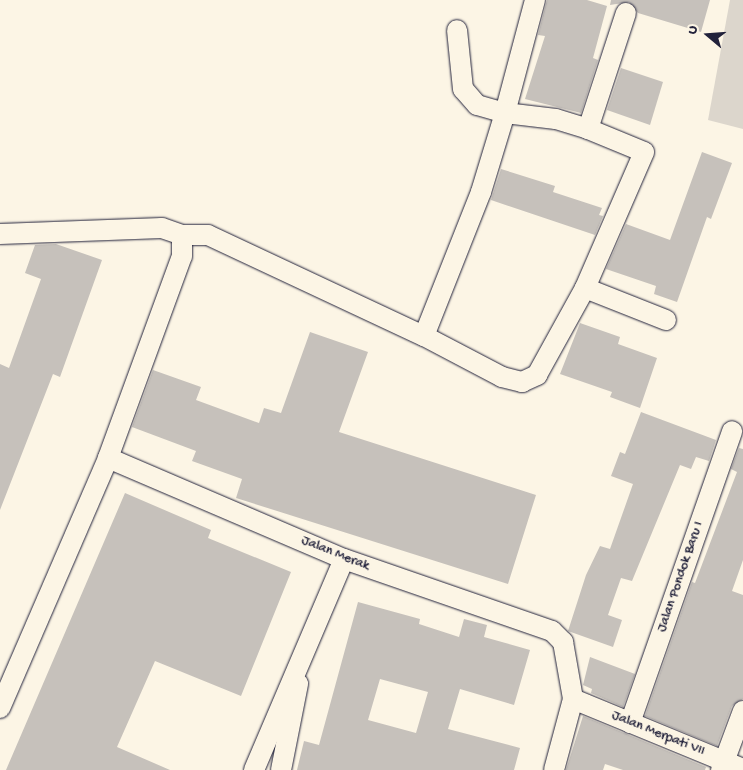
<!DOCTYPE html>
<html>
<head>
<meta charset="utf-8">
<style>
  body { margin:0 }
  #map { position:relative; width:743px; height:770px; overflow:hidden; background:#fcf5e5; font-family:"Gochi Hand",sans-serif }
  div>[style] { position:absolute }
  .green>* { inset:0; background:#dcd6cc }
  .building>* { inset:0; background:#c6c1bb }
  .roads { filter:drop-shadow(0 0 1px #22223b) drop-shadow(0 0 1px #22223b) }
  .street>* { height:20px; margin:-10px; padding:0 10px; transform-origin:10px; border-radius:10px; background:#fcf5e5 }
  span { translate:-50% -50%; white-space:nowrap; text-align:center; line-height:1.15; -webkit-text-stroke:4px #fcf5e5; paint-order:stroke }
  .street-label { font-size:14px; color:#22223b }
  .north { position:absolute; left:683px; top:10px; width:50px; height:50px; -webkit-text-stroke:4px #fcf5e5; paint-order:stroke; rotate:288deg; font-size:14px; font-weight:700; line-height:20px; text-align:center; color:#22223b }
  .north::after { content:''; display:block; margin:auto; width:18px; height:22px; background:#22223b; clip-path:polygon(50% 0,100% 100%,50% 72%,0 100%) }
</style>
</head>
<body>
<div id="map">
  <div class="green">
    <div style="clip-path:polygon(730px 0,743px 0,743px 129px,708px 120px)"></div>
  </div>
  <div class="building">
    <div style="clip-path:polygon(547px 0,587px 0,607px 6px,593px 58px,598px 60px,581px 113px,525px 99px,545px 36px,538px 35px)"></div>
    <div style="clip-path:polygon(611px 0,710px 0,701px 32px,638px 13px,629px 2px,610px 5px)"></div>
    <div style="clip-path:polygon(621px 68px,663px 82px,650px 125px,607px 110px)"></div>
    <div style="clip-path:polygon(702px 152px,732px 163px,711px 219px,707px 217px,677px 302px,654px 294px,656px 286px,606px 269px,626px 224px,670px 240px)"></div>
    <div style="clip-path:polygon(501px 169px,555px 186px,553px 192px,602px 208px,599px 215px,603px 216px,595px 235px,491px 200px)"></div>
    <div style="clip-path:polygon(56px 244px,102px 260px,60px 377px,53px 374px,0 510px,0 364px,9px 368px,41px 279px,25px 273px,35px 245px)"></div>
    <div style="clip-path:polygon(580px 323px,620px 337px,618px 344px,657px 358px,640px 408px,610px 397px,612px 392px,560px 374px)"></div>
    <div style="clip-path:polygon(310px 332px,368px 352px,339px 432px,536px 495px,508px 584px,236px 498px,242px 479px,192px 461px,196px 451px,132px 427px,153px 370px,201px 387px,196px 400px,259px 423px,264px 408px,281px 413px)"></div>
    <div style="clip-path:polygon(641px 412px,716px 440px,709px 461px,696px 457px,691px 469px,680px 465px,632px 581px,621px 578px,608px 615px,622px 620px,613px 647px,568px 631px,586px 575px,600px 546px,610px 549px,633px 484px,611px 476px,620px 452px,625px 454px)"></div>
    <div style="clip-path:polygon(739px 448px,743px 449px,743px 560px,732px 591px,743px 595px,743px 699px,732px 706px,717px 746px,645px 716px,692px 582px,695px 583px,737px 472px,731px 469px)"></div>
    <div style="clip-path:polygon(125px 493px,211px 530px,208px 538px,291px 572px,241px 696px,155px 661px,117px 747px,170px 770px,6px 770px)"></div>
    <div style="clip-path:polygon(evenodd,358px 602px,420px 619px,419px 624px,459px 637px,464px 619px,487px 625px,484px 637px,530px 650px,514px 705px,460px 689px,448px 729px,520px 748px,514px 770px,297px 770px,304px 741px,319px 745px,358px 602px,380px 679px,428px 692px,416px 733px,368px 720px,380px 679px)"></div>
    <div style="clip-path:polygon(590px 657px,635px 674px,623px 707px,591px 693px,592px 689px,583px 685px)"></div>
    <div style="clip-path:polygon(583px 716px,706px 767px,705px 770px,623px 770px,605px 764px,603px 770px,566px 770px)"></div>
  </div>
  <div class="roads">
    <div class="street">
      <div style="left:535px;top:0;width:117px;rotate:104.9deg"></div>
      <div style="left:505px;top:113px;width:51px;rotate:6.7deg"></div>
      <div style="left:556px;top:119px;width:34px;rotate:17deg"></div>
      <div style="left:588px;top:129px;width:122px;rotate:-71.9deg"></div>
      <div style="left:0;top:234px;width:162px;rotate:-2.1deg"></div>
      <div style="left:162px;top:228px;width:21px;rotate:19deg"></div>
      <div style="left:182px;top:235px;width:26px"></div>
      <div style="left:208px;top:235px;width:238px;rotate:25.1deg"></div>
      <div style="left:424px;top:336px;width:155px;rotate:-68.4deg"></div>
      <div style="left:481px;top:192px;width:83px;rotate:-73.1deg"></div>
      <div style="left:505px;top:113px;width:29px;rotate:-164deg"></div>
      <div style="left:477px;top:105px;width:21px;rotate:-131deg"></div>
      <div style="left:463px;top:89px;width:59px;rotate:-95.8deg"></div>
      <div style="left:585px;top:288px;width:87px;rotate:21.6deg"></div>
      <div style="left:424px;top:336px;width:88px;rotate:27.7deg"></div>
      <div style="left:502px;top:377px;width:21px;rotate:14deg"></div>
      <div style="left:522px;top:382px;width:17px;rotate:-25deg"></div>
      <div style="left:537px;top:375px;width:99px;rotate:-61.1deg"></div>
      <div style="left:585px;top:288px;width:148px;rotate:-66.5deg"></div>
      <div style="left:644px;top:152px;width:61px;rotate:-157.7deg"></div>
      <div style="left:108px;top:458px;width:257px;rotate:23.2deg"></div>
      <div style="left:344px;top:559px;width:220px;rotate:19.1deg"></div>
      <div style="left:552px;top:631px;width:16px;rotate:45deg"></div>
      <div style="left:563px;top:642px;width:58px;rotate:80deg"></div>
      <div style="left:573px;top:699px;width:73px;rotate:105deg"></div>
      <div style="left:573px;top:699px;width:184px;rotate:22.4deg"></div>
      <div style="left:0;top:708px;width:272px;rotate:-66.6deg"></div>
      <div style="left:108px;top:458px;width:215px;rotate:-69.9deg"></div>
      <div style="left:182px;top:256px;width:21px;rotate:-90deg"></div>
      <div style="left:630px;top:723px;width:309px;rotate:-70.7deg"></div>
      <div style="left:254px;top:770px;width:229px;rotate:-66.9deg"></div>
      <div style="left:281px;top:770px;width:88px;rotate:-78.8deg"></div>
      <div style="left:721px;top:770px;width:63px;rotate:-69.6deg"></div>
    </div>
  </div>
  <div class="street-label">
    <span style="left:335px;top:554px;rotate:22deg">Jalan Merak</span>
    <span style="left:681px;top:577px;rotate:-71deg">Jalan Pondok Baru I</span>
    <span style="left:658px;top:734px;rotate:22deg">Jalan Merpati VII</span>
  </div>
  <div class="north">U</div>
</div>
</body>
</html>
